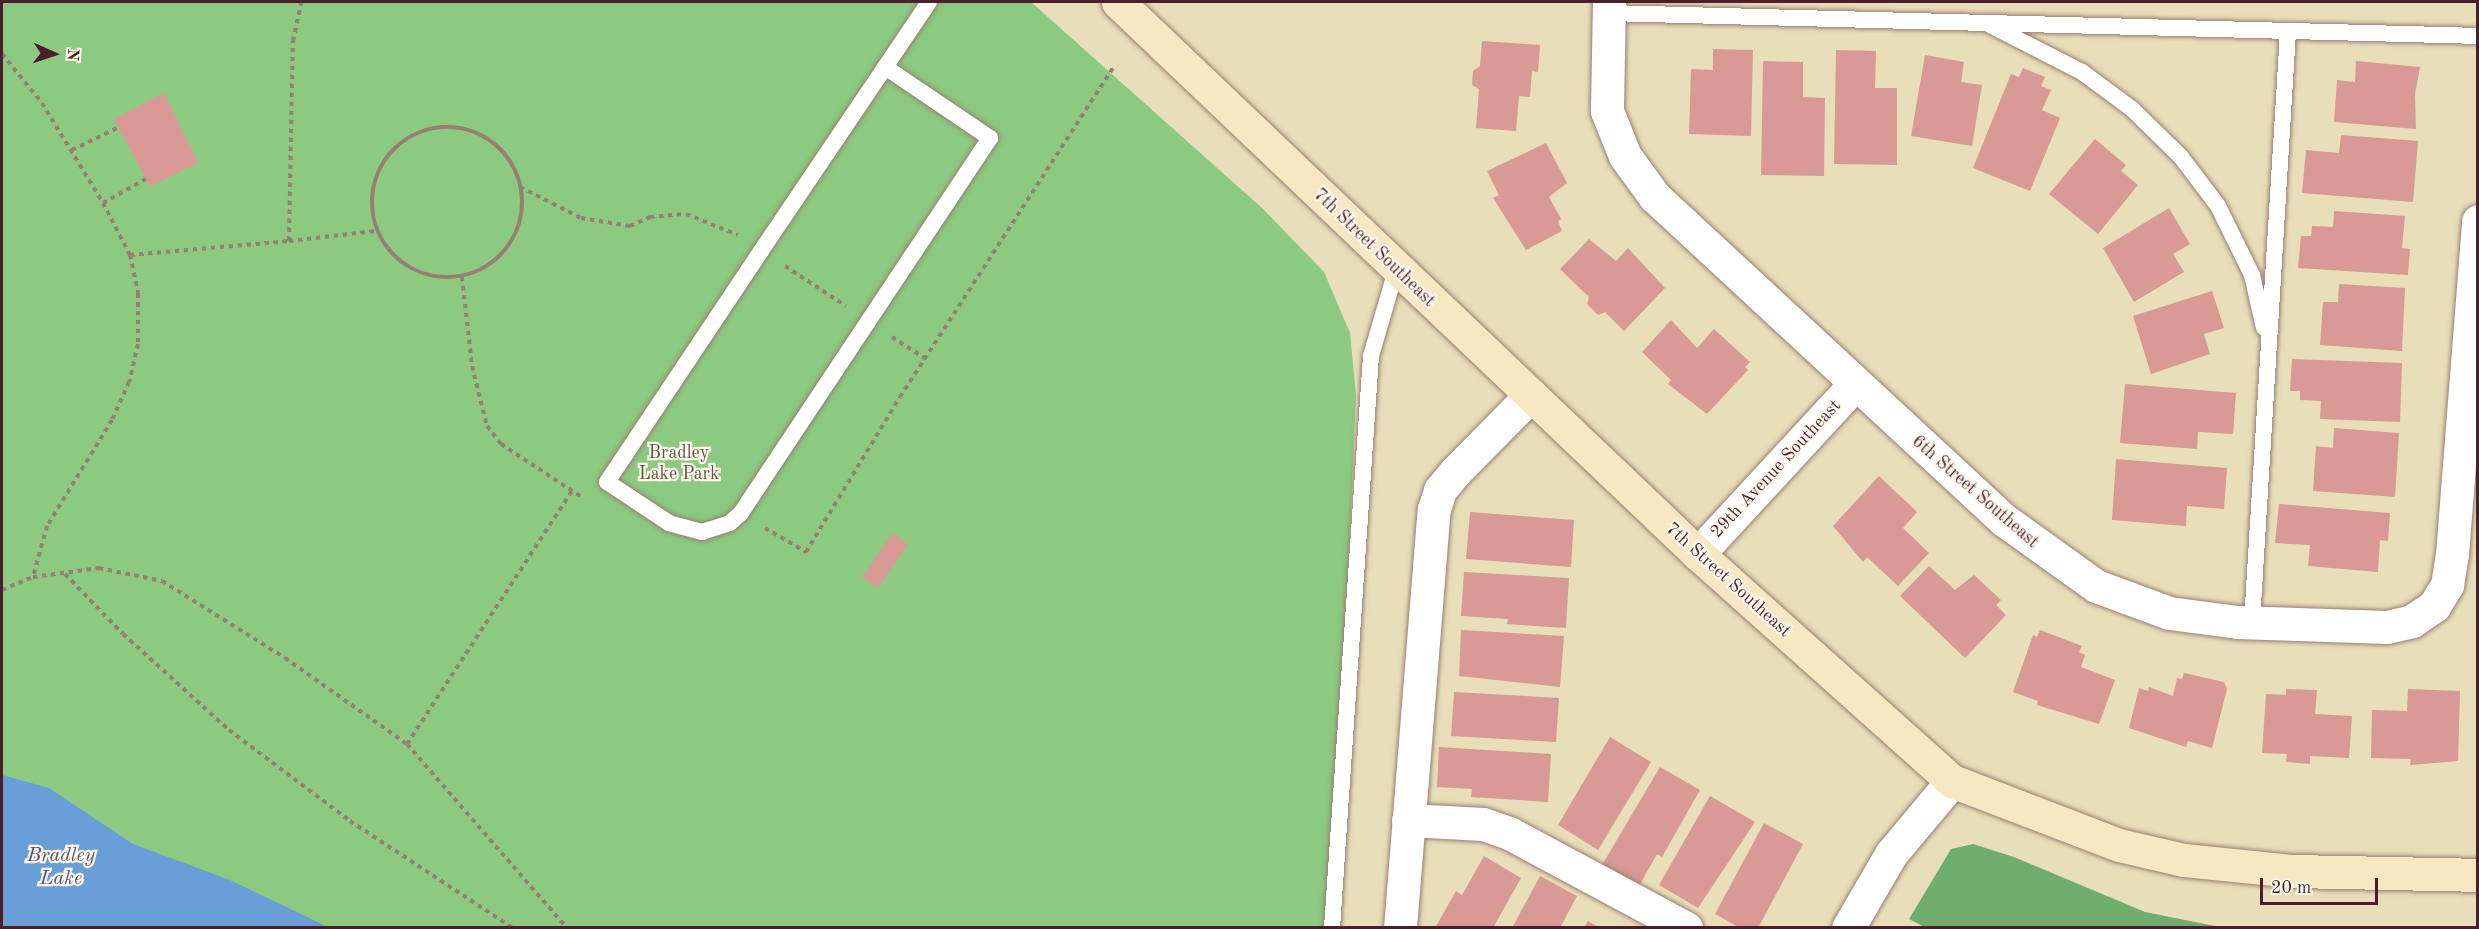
<!DOCTYPE html>
<html>
<head>
<meta charset="utf-8">
<style>
  body { margin:0 }
  #map { position:relative; width:2479px; height:929px; overflow:hidden; background:#e8deb9; font-family:"Old Standard TT",serif }
  div>[style] { position:absolute }
  .green>* { inset:0; background:#8bca80 }
  .forest>* { inset:0; background:#70ae6e }
  .water>* { inset:0; background:#699ed6 }
  .building>* { inset:0; background:#d99995 }
  .path>* { height:4px; margin-top:-2px; transform-origin:0; background:repeating-linear-gradient(90deg,#997e72 0 4.5px,transparent 0 9px) }
  .path>.ring { margin:-2px; padding:0; box-sizing:content-box; background:none; border:4px solid #997e72; border-radius:50% }
  .roads { filter:drop-shadow(0 0 2px #997e72) drop-shadow(0 0 2px #997e72) }
  .lane>* { height:16px; margin:-8px; padding:0 8px; transform-origin:8px; border-radius:8px; background:#fff }
  .street>* { height:33px; margin:-16.5px; padding:0 16.5px; transform-origin:16.5px; border-radius:16.5px; background:#fff }
  .secondary>* { height:33px; margin:-16.5px; padding:0 16.5px; transform-origin:16.5px; border-radius:16.5px; background:#f8e7c3 }
  span { translate:-50% -50%; white-space:nowrap; text-align:center; line-height:1.15; -webkit-text-stroke:4.5px #fbf7ec; paint-order:stroke }
  .street-label { font-size:18px; color:#4a1f2b }
  .park-label { font-size:18px; color:#5e5244 }
  .water-label { font-size:20px; color:#56526f; font-style:italic }
  .frame { position:absolute; inset:0; border:3px solid #4a1f2b; pointer-events:none }
  .north { position:absolute; left:24px; top:24px; width:60px; height:60px; -webkit-text-stroke:4px #fbf7ec; paint-order:stroke; rotate:93deg; font-size:16px; font-weight:700; line-height:24px; text-align:center; color:#4a1f2b }
  .north::after { content:''; display:block; margin:auto; width:21px; height:27px; background:#4a1f2b; clip-path:polygon(50% 0,100% 100%,50% 72%,0 100%) }
  .scale { position:absolute; left:2260px; top:878px; width:118px; height:27px; box-sizing:border-box; border:3px solid #4a1f2b; border-top:0; padding-left:8px; font-size:18px; line-height:21px; white-space:nowrap; color:#4a1f2b; -webkit-text-stroke:4px #fbf7ec; paint-order:stroke }
</style>
</head>
<body>
<div id="map">
  <div class="green">
    <div style="clip-path:polygon(2px 2px,1031px 2px,1262px 208px,1324px 272px,1350px 333px,1356px 396px,1346px 621px,1324px 927px,2px 928px)"></div>
  </div>
  <div class="forest">
    <div style="clip-path:polygon(1973px 844px,2014px 857px,2145px 912px,2220px 927px,1926px 928px,1909px 919px,1951px 849px)"></div>
  </div>
  <div class="water">
    <div style="clip-path:polygon(2px 775px,49px 788px,133px 844px,230px 880px,328px 927px,2px 927px)"></div>
  </div>
  <div class="building">
    <div style="clip-path:polygon(1482px 41px,1540px 45px,1538px 72px,1532px 71px,1530px 97px,1519px 96px,1516px 131px,1476px 128px,1479px 89px,1472px 85px,1473px 71px,1480px 66px)"></div>
    <div style="clip-path:polygon(1713px 49px,1753px 50px,1751px 136px,1689px 134px,1691px 69px,1713px 70px)"></div>
    <div style="clip-path:polygon(1836px 50px,1876px 51px,1875px 88px,1897px 88px,1897px 165px,1834px 164px)"></div>
    <div style="clip-path:polygon(1925px 55px,1964px 62px,1961px 82px,1982px 85px,1972px 146px,1911px 136px)"></div>
    <div style="clip-path:polygon(1763px 61px,1803px 62px,1803px 97px,1825px 98px,1824px 176px,1761px 175px)"></div>
    <div style="clip-path:polygon(2356px 61px,2420px 67px,2415px 94px,2416px 129px,2334px 122px,2337px 80px,2355px 82px)"></div>
    <div style="clip-path:polygon(2023px 68px,2045px 77px,2041px 86px,2051px 90px,2042px 110px,2060px 118px,2030px 191px,1973px 168px,2011px 74px,2019px 77px)"></div>
    <div style="clip-path:polygon(164px 93px,198px 163px,150px 186px,114px 119px)"></div>
    <div style="clip-path:polygon(2341px 135px,2418px 141px,2413px 202px,2302px 193px,2306px 150px,2339px 153px)"></div>
    <div style="clip-path:polygon(2095px 139px,2126px 165px,2121px 171px,2138px 185px,2098px 234px,2049px 194px)"></div>
    <div style="clip-path:polygon(1546px 143px,1567px 183px,1549px 197px,1561px 219px,1558px 221px,1562px 231px,1526px 250px,1493px 198px,1499px 195px,1487px 171px)"></div>
    <div style="clip-path:polygon(2169px 208px,2190px 244px,2173px 254px,2184px 272px,2134px 302px,2103px 248px)"></div>
    <div style="clip-path:polygon(2334px 211px,2405px 216px,2402px 248px,2410px 249px,2408px 275px,2298px 268px,2301px 236px,2311px 236px,2312px 226px,2333px 227px)"></div>
    <div style="clip-path:polygon(1589px 239px,1616px 261px,1628px 248px,1665px 288px,1624px 331px,1605px 312px,1598px 315px,1587px 304px,1589px 297px,1560px 269px)"></div>
    <div style="clip-path:polygon(2339px 284px,2405px 288px,2402px 351px,2320px 345px,2323px 302px,2338px 302px)"></div>
    <div style="clip-path:polygon(2212px 291px,2224px 328px,2204px 334px,2210px 354px,2151px 374px,2133px 316px)"></div>
    <div style="clip-path:polygon(1671px 320px,1697px 348px,1714px 329px,1750px 362px,1745px 367px,1748px 370px,1707px 414px,1668px 384px,1671px 380px,1642px 352px)"></div>
    <div style="clip-path:polygon(2292px 359px,2402px 363px,2400px 422px,2320px 419px,2321px 401px,2300px 400px,2300px 391px,2290px 391px)"></div>
    <div style="clip-path:polygon(2125px 384px,2236px 393px,2233px 434px,2198px 432px,2197px 449px,2120px 443px)"></div>
    <div style="clip-path:polygon(2334px 428px,2399px 433px,2395px 497px,2313px 491px,2316px 446px,2333px 448px)"></div>
    <div style="clip-path:polygon(2116px 459px,2227px 468px,2224px 509px,2187px 506px,2186px 526px,2112px 520px)"></div>
    <div style="clip-path:polygon(1879px 476px,1917px 512px,1903px 528px,1929px 553px,1898px 586px,1867px 557px,1863px 562px,1833px 526px)"></div>
    <div style="clip-path:polygon(2279px 504px,2390px 513px,2388px 541px,2380px 540px,2378px 572px,2308px 566px,2310px 545px,2275px 543px)"></div>
    <div style="clip-path:polygon(1470px 512px,1574px 520px,1571px 567px,1466px 559px)"></div>
    <div style="clip-path:polygon(892px 533px,908px 544px,878px 588px,862px 577px)"></div>
    <div style="clip-path:polygon(1929px 566px,1955px 590px,1974px 575px,2001px 600px,1996px 605px,2006px 615px,1965px 658px,1900px 596px)"></div>
    <div style="clip-path:polygon(1464px 572px,1569px 578px,1566px 628px,1507px 624px,1508px 619px,1461px 616px)"></div>
    <div style="clip-path:polygon(1461px 630px,1564px 636px,1560px 687px,1459px 676px)"></div>
    <div style="clip-path:polygon(2040px 630px,2082px 646px,2079px 652px,2085px 655px,2081px 667px,2115px 680px,2099px 724px,2037px 705px,2038px 701px,2013px 692px,2033px 635px,2037px 637px)"></div>
    <div style="clip-path:polygon(2184px 673px,2224px 682px,2227px 689px,2212px 748px,2188px 741px,2186px 747px,2129px 728px,2139px 688px,2148px 691px,2149px 687px,2173px 696px,2177px 678px,2182px 679px)"></div>
    <div style="clip-path:polygon(2286px 689px,2317px 690px,2315px 714px,2352px 716px,2349px 758px,2310px 756px,2310px 764px,2286px 762px,2287px 754px,2262px 753px,2266px 694px,2286px 695px)"></div>
    <div style="clip-path:polygon(2408px 689px,2460px 691px,2458px 761px,2410px 765px,2411px 759px,2371px 758px,2372px 710px,2407px 711px)"></div>
    <div style="clip-path:polygon(1454px 692px,1559px 698px,1556px 742px,1451px 736px)"></div>
    <div style="clip-path:polygon(1610px 737px,1651px 762px,1598px 850px,1558px 825px)"></div>
    <div style="clip-path:polygon(1439px 747px,1551px 754px,1548px 802px,1471px 797px,1472px 789px,1437px 787px)"></div>
    <div style="clip-path:polygon(1660px 767px,1700px 790px,1662px 857px,1657px 854px,1639px 886px,1602px 865px)"></div>
    <div style="clip-path:polygon(1710px 796px,1755px 822px,1698px 908px,1659px 885px)"></div>
    <div style="clip-path:polygon(1764px 823px,1803px 844px,1758px 928px,1740px 928px,1715px 914px)"></div>
    <div style="clip-path:polygon(1484px 856px,1521px 878px,1493px 928px,1435px 928px,1456px 891px,1462px 895px)"></div>
    <div style="clip-path:polygon(1540px 876px,1577px 896px,1560px 928px,1512px 928px)"></div>
    <div style="clip-path:polygon(1588px 921px,1600px 928px,1584px 928px)"></div>
  </div>
  <div class="path">
    <div style="left:2px;top:54px;width:63px;rotate:50.8deg"></div>
    <div style="left:42px;top:103px;width:117px;rotate:58.6deg"></div>
    <div style="left:103px;top:203px;width:59px;rotate:62.6deg"></div>
    <div style="left:130px;top:255px;width:39px;rotate:78deg"></div>
    <div style="left:138px;top:293px;width:51px;rotate:90deg"></div>
    <div style="left:138px;top:344px;width:39px;rotate:103deg"></div>
    <div style="left:129px;top:382px;width:42px;rotate:114.1deg"></div>
    <div style="left:112px;top:420px;width:124px;rotate:121.5deg"></div>
    <div style="left:47px;top:526px;width:53px;rotate:105.4deg"></div>
    <div class="ring" style="left:372px;top:127px;width:146px;height:146px"></div>
    <div style="left:72px;top:150px;width:52px;rotate:-26.1deg"></div>
    <div style="left:520px;top:187px;width:68px;rotate:26.9deg"></div>
    <div style="left:581px;top:218px;width:50px;rotate:9.3deg"></div>
    <div style="left:630px;top:226px;width:22px;rotate:-24deg"></div>
    <div style="left:650px;top:217px;width:36px;rotate:-5deg"></div>
    <div style="left:686px;top:214px;width:56px;rotate:22deg"></div>
    <div style="left:103px;top:203px;width:49px;rotate:-29.2deg"></div>
    <div style="left:289px;top:241px;width:87px;rotate:-6.6deg"></div>
    <div style="left:130px;top:255px;width:160px;rotate:-5deg"></div>
    <div style="left:289px;top:241px;width:200px;rotate:-88.9deg"></div>
    <div style="left:293px;top:41px;width:40px;rotate:-78deg"></div>
    <div style="left:785px;top:266px;width:73px;rotate:33.3deg"></div>
    <div style="left:462px;top:277px;width:90px;rotate:83.6deg"></div>
    <div style="left:472px;top:366px;width:62px;rotate:76deg"></div>
    <div style="left:487px;top:426px;width:23px;rotate:52deg"></div>
    <div style="left:501px;top:444px;width:98px;rotate:33.4deg"></div>
    <div style="left:892px;top:337px;width:40px;rotate:32.9deg"></div>
    <div style="left:765px;top:528px;width:48px;rotate:30.3deg"></div>
    <div style="left:806px;top:552px;width:181px;rotate:-58.8deg"></div>
    <div style="left:900px;top:397px;width:392px;rotate:-57.1deg"></div>
    <div style="left:65px;top:574px;width:83px;rotate:46deg"></div>
    <div style="left:123px;top:634px;width:143px;rotate:42.2deg"></div>
    <div style="left:229px;top:730px;width:151px;rotate:36.9deg"></div>
    <div style="left:350px;top:821px;width:195px;rotate:33.3deg"></div>
    <div style="left:2px;top:590px;width:34px;rotate:-23deg"></div>
    <div style="left:33px;top:577px;width:67px;rotate:-7.8deg"></div>
    <div style="left:99px;top:568px;width:64px;rotate:11.7deg"></div>
    <div style="left:162px;top:581px;width:145px;rotate:32deg"></div>
    <div style="left:285px;top:658px;width:149px;rotate:35.2deg"></div>
    <div style="left:407px;top:744px;width:244px;rotate:49deg"></div>
    <div style="left:407px;top:744px;width:302px;rotate:-56.9deg"></div>
  </div>
  <div class="roads">
    <div class="lane">
      <div style="left:1608px;top:13px;width:870px;rotate:1.51deg"></div>
      <div style="left:1990px;top:25px;width:103px;rotate:27.1deg"></div>
      <div style="left:2082px;top:72px;width:62px;rotate:36.5deg"></div>
      <div style="left:2132px;top:109px;width:69px;rotate:44.4deg"></div>
      <div style="left:2181px;top:157px;width:61px;rotate:52.9deg"></div>
      <div style="left:2218px;top:206px;width:77px;rotate:63.8deg"></div>
      <div style="left:2252px;top:275px;width:54px;rotate:77.2deg"></div>
      <div style="left:885px;top:67px;width:127px;rotate:34.1deg"></div>
      <div style="left:990px;top:138px;width:450px;rotate:123.6deg"></div>
      <div style="left:741px;top:513px;width:15px;rotate:138deg"></div>
      <div style="left:730px;top:523px;width:29px;rotate:162deg"></div>
      <div style="left:702px;top:532px;width:34px;rotate:-165deg"></div>
      <div style="left:669px;top:523px;width:74px;rotate:-146.5deg"></div>
      <div style="left:607px;top:482px;width:278px;rotate:-56.3deg"></div>
      <div style="left:761px;top:251px;width:300px;rotate:-56deg"></div>
      <div style="left:2252px;top:622px;width:592px;rotate:-86.51deg"></div>
      <div style="left:1332px;top:928px;width:573px;rotate:-86.1deg"></div>
      <div style="left:1371px;top:356px;width:90px;rotate:-73.8deg"></div>
    </div>
    <div class="street">
      <div style="left:1609px;top:2px;width:109px;rotate:91.1deg"></div>
      <div style="left:1607px;top:111px;width:48px;rotate:68.2deg"></div>
      <div style="left:1625px;top:156px;width:51px;rotate:53.8deg"></div>
      <div style="left:1655px;top:197px;width:476px;rotate:42.8deg"></div>
      <div style="left:2004px;top:520px;width:113px;rotate:35.7deg"></div>
      <div style="left:2096px;top:586px;width:78px;rotate:20.3deg"></div>
      <div style="left:2169px;top:613px;width:69px;rotate:7.5deg"></div>
      <div style="left:2237px;top:622px;width:150px;rotate:1.9deg"></div>
      <div style="left:2387px;top:627px;width:26px;rotate:-13deg"></div>
      <div style="left:2412px;top:621px;width:27px;rotate:-34deg"></div>
      <div style="left:2434px;top:606px;width:25px;rotate:-58deg"></div>
      <div style="left:2447px;top:585px;width:31px;rotate:-81deg"></div>
      <div style="left:2452px;top:554px;width:334px;rotate:-85.5deg"></div>
      <div style="left:1698px;top:554px;width:230px;rotate:-47.3deg"></div>
      <div style="left:1408px;top:820px;width:75px;rotate:3.1deg"></div>
      <div style="left:1483px;top:824px;width:28px;rotate:19deg"></div>
      <div style="left:1509px;top:833px;width:201px;rotate:28.2deg"></div>
      <div style="left:1400px;top:928px;width:420px;rotate:-85.4deg"></div>
      <div style="left:1434px;top:509px;width:20px;rotate:-72deg"></div>
      <div style="left:1440px;top:490px;width:23px;rotate:-50deg"></div>
      <div style="left:1455px;top:472px;width:108px;rotate:-45.4deg"></div>
      <div style="left:1848px;top:928px;width:86px;rotate:-59.8deg"></div>
      <div style="left:1891px;top:854px;width:95px;rotate:-50.1deg"></div>
    </div>
    <div class="secondary">
      <div style="left:1118px;top:2px;width:801px;rotate:43.58deg"></div>
      <div style="left:1698px;top:554px;width:341px;rotate:41.8deg"></div>
      <div style="left:1952px;top:781px;width:179px;rotate:21deg"></div>
      <div style="left:2119px;top:845px;width:67px;rotate:13deg"></div>
      <div style="left:2184px;top:860px;width:110px;rotate:5.8deg"></div>
      <div style="left:2293px;top:871px;width:185px;rotate:1.2deg"></div>
    </div>
  </div>
  <div class="street-label">
    <span style="left:1374px;top:248px;rotate:44deg">7th Street Southeast</span>
    <span style="left:1776px;top:469px;rotate:-47deg">29th Avenue Southeast</span>
    <span style="left:1975px;top:492px;rotate:41deg">6th Street Southeast</span>
    <span style="left:1728px;top:580px;rotate:42deg">7th Street Southeast</span>
  </div>
  <div class="park-label">
    <span style="left:679px;top:464px">Bradley<br>Lake Park</span>
  </div>
  <div class="water-label">
    <span style="left:61px;top:868px">Bradley<br>Lake</span>
  </div>
  <div class="frame"></div>
  <div class="north">N</div>
  <div class="scale">20 m</div>
</div>
</body>
</html>
